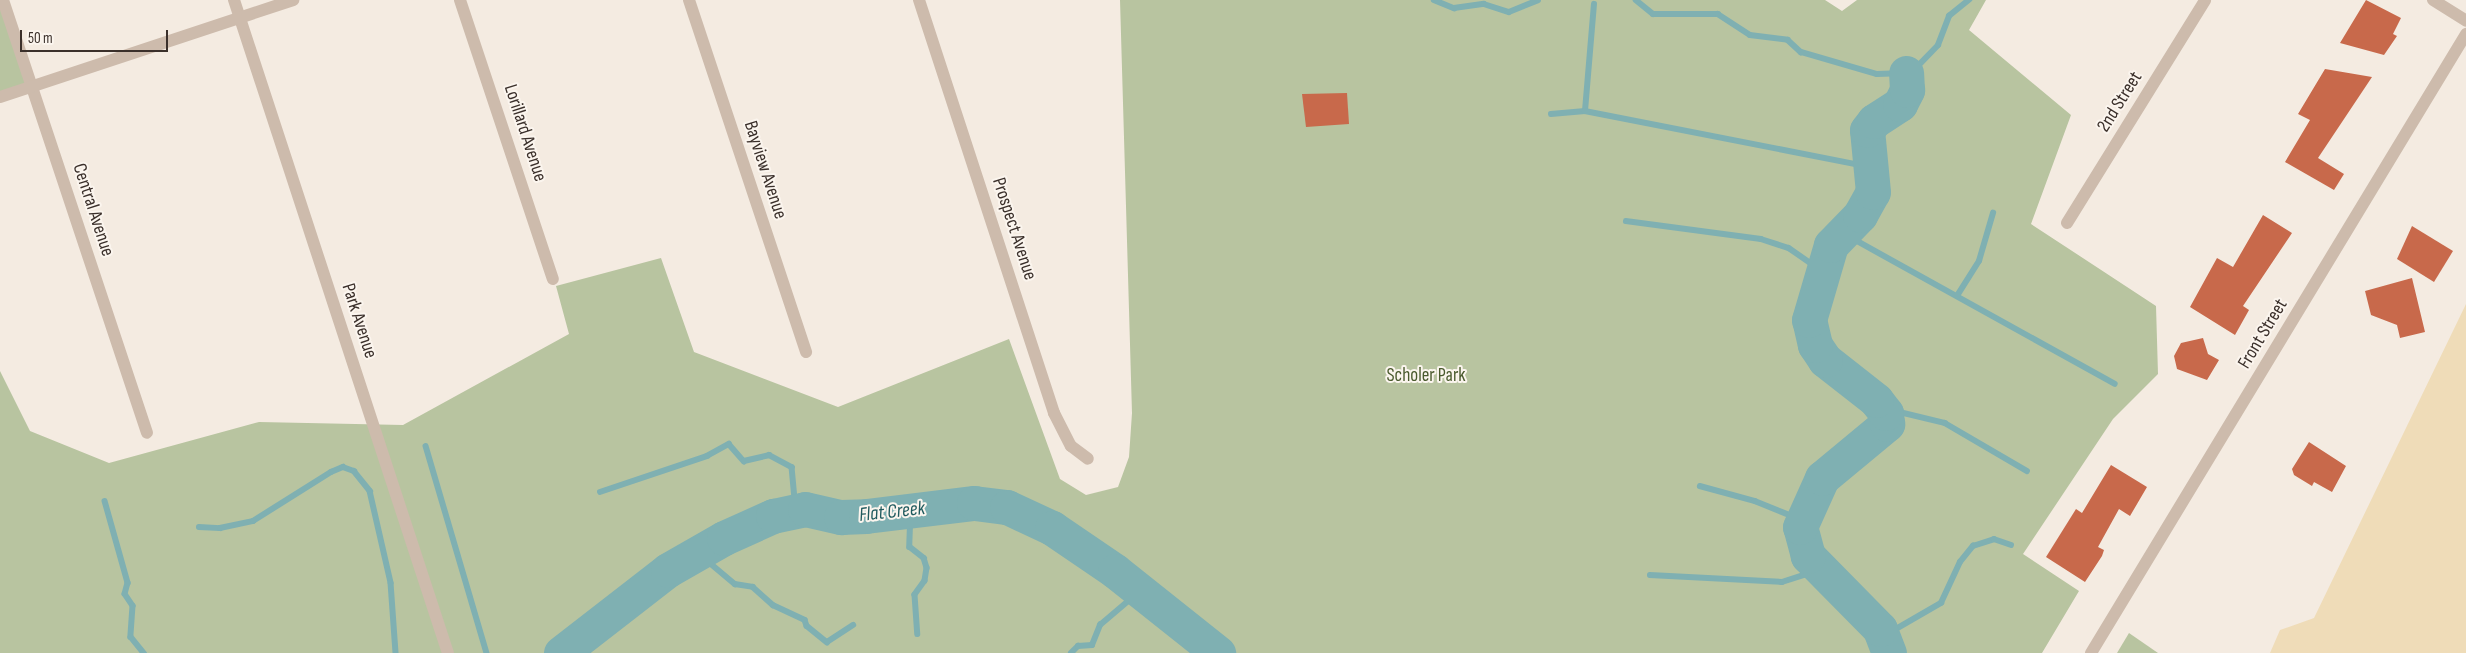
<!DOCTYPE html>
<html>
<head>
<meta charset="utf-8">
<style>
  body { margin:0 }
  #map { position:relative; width:2466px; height:653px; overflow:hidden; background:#f4ebe1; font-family:"Sofia Sans Condensed",sans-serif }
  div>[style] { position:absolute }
  .green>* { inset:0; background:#b8c4a0 }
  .sand>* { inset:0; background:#efdcb8 }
  .stream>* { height:5.5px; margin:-2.75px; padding:0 2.75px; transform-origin:2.75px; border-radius:2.75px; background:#7fb0b2 }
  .river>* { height:35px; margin:-17.5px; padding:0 17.5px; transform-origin:17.5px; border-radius:17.5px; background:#7fb0b2 }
  .building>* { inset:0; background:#c8694b }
  .minor>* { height:12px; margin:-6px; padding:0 6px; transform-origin:6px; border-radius:6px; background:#cdbbac }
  span { translate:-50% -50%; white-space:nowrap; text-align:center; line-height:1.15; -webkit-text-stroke:4px #fbf5ee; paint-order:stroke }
  .street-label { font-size:19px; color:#3b302b }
  .park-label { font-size:19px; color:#4a5a2e }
  .water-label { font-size:20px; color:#1f5a5e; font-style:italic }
  .scale { position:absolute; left:20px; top:30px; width:148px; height:22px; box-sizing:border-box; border:2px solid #3b302b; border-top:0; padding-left:6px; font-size:15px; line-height:18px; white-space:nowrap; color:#3b302b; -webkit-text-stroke:4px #fbf5ee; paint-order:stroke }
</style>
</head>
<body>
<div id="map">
  <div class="green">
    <div style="clip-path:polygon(0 0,32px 87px,0 96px)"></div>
    <div style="clip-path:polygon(1120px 0,1825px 0,1842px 11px,1857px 0,1986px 0,1969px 30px,2071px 115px,2031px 224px,2156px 306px,2158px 374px,2113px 419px,2023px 554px,2079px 591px,2042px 653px,0 653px,0 371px,30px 431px,109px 463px,259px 422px,403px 425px,569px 334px,556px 286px,661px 258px,694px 352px,838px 407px,1009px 339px,1060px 479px,1086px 495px,1118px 487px,1129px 457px,1132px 413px)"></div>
    <div style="clip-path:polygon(2129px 633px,2158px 653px,2117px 653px)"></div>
  </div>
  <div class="sand">
    <div style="clip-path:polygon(2466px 304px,2466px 653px,2270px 653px,2280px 630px,2314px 618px)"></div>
  </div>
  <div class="stream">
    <div style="left:1434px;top:0;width:22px;rotate:22deg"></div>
    <div style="left:1454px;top:8px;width:30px;rotate:-8deg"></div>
    <div style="left:1484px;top:4px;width:26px;rotate:18deg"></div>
    <div style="left:1509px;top:12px;width:31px;rotate:-22deg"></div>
    <div style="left:1636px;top:0;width:22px;rotate:39deg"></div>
    <div style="left:1653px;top:14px;width:65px"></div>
    <div style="left:1718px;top:14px;width:38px;rotate:33deg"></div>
    <div style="left:1750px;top:35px;width:38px;rotate:7deg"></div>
    <div style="left:1788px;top:40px;width:18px;rotate:43deg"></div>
    <div style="left:1801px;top:52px;width:79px;rotate:16.1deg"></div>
    <div style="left:1877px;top:74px;width:29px;rotate:-2deg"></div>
    <div style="left:1906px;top:73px;width:13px;rotate:-29deg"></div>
    <div style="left:1917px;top:67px;width:30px;rotate:-46deg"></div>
    <div style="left:1938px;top:45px;width:31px;rotate:-69deg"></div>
    <div style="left:1949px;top:16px;width:26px;rotate:-39deg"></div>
    <div style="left:1585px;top:111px;width:107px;rotate:-85.2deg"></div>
    <div style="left:1551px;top:114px;width:34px;rotate:-5deg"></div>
    <div style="left:1585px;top:111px;width:291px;rotate:11.1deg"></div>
    <div style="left:1626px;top:221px;width:136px;rotate:7.6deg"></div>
    <div style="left:1761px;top:239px;width:29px;rotate:18deg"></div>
    <div style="left:1789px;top:248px;width:40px;rotate:34.9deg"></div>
    <div style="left:1841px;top:232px;width:313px;rotate:29deg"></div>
    <div style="left:1957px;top:296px;width:41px;rotate:-57.8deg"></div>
    <div style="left:1979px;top:261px;width:50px;rotate:-73.7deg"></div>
    <div style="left:1883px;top:408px;width:64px;rotate:13.6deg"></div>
    <div style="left:1945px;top:423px;width:95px;rotate:30.3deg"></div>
    <div style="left:426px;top:446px;width:216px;rotate:73.6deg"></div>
    <div style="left:1700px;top:486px;width:57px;rotate:15.3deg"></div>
    <div style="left:1755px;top:501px;width:51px;rotate:22deg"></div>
    <div style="left:600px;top:492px;width:113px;rotate:-18.6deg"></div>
    <div style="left:707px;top:456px;width:25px;rotate:-29deg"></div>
    <div style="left:729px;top:444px;width:23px;rotate:49deg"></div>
    <div style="left:744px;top:461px;width:26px;rotate:-13deg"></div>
    <div style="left:769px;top:455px;width:26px;rotate:28deg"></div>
    <div style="left:792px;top:467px;width:43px;rotate:84.7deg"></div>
    <div style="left:105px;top:501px;width:85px;rotate:74.3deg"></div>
    <div style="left:128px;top:583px;width:11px;rotate:105deg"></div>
    <div style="left:125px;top:594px;width:14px;rotate:56deg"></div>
    <div style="left:133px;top:606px;width:31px;rotate:94deg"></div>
    <div style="left:131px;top:637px;width:21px;rotate:51deg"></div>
    <div style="left:911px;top:510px;width:37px;rotate:92deg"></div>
    <div style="left:910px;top:547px;width:18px;rotate:38deg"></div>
    <div style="left:924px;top:558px;width:10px;rotate:73deg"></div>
    <div style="left:927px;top:568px;width:13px;rotate:99deg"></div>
    <div style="left:925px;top:581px;width:17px;rotate:126deg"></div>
    <div style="left:915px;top:595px;width:39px;rotate:86deg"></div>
    <div style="left:199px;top:527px;width:21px;rotate:3deg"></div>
    <div style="left:220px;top:528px;width:34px;rotate:-12deg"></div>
    <div style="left:253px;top:521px;width:92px;rotate:-32.1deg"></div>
    <div style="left:331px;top:472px;width:13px;rotate:-23deg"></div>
    <div style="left:343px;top:467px;width:12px;rotate:20deg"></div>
    <div style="left:354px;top:471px;width:26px;rotate:51deg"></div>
    <div style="left:370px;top:491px;width:94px;rotate:77.1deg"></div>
    <div style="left:391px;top:583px;width:70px;rotate:85.9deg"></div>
    <div style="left:697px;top:552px;width:50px;rotate:40.1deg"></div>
    <div style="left:735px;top:584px;width:18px;rotate:9deg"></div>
    <div style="left:753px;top:587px;width:27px;rotate:42deg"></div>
    <div style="left:773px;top:605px;width:35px;rotate:25deg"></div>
    <div style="left:805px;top:620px;width:6px;rotate:72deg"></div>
    <div style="left:807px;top:626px;width:26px;rotate:39deg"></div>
    <div style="left:827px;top:642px;width:31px;rotate:-33deg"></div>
    <div style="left:1650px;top:575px;width:132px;rotate:3deg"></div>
    <div style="left:1782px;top:582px;width:22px;rotate:-18deg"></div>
    <div style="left:1803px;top:575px;width:16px;rotate:-38deg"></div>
    <div style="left:1884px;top:636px;width:66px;rotate:-30.1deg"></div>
    <div style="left:1941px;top:603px;width:45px;rotate:-65.1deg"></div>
    <div style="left:1960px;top:562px;width:21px;rotate:-51deg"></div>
    <div style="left:1973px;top:546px;width:22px;rotate:-18deg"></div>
    <div style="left:1994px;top:539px;width:18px;rotate:19deg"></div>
    <div style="left:1071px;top:653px;width:10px;rotate:-45deg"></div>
    <div style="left:1078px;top:646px;width:14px;rotate:-4deg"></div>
    <div style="left:1092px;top:645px;width:22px;rotate:-68deg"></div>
    <div style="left:1100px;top:625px;width:52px;rotate:-40.4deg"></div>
  </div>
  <div class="river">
    <div style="left:561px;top:653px;width:135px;rotate:-37.8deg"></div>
    <div style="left:668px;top:570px;width:64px;rotate:-29.7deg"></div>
    <div style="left:724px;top:538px;width:54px;rotate:-24.2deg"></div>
    <div style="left:773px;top:516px;width:33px;rotate:-12deg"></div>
    <div style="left:805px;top:509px;width:37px;rotate:13deg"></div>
    <div style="left:841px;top:517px;width:25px;rotate:-2deg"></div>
    <div style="left:866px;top:516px;width:109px;rotate:-6.9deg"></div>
    <div style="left:974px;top:503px;width:33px;rotate:7deg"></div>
    <div style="left:1007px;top:507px;width:50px;rotate:25deg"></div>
    <div style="left:1052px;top:528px;width:76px;rotate:34.3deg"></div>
    <div style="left:1115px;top:571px;width:132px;rotate:38.5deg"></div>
    <div style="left:1889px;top:653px;width:26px;rotate:-111deg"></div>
    <div style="left:1880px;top:629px;width:103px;rotate:-134.6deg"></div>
    <div style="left:1808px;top:556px;width:30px;rotate:-105deg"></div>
    <div style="left:1800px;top:527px;width:54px;rotate:-65.8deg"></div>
    <div style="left:1822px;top:478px;width:85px;rotate:-39.7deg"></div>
    <div style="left:1887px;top:424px;width:11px;rotate:-95deg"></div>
    <div style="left:1886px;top:413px;width:16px;rotate:-128deg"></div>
    <div style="left:1876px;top:400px;width:65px;rotate:-141.9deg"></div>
    <div style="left:1825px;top:360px;width:18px;rotate:-124deg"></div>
    <div style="left:1815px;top:345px;width:26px;rotate:-103deg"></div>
    <div style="left:1809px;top:320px;width:78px;rotate:-73.7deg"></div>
    <div style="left:1831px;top:245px;width:42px;rotate:-46deg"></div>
    <div style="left:1860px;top:215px;width:26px;rotate:-61deg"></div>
    <div style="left:1873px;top:192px;width:62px;rotate:-95.5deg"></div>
    <div style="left:1867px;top:130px;width:11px;rotate:-52deg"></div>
    <div style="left:1874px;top:121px;width:31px;rotate:-33deg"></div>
    <div style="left:1900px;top:104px;width:16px;rotate:-63deg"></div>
    <div style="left:1907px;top:90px;width:17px;rotate:-93deg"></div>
  </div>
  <div class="building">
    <div style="clip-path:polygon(2366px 0,2401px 18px,2393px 34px,2397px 36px,2384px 55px,2340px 43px)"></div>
    <div style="clip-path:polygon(2325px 69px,2372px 77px,2318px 158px,2344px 174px,2334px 190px,2285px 162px,2310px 120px,2298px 114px)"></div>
    <div style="clip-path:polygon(1347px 93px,1349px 124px,1306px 127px,1302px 94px)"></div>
    <div style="clip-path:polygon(2263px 215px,2292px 233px,2243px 306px,2249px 310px,2235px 335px,2190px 307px,2217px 258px,2233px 267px)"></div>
    <div style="clip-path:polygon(2412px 226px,2453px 251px,2434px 282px,2397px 259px)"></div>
    <div style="clip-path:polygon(2412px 278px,2425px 332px,2400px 338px,2397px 325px,2371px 315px,2365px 291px)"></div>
    <div style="clip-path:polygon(2203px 338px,2208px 354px,2219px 360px,2207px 380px,2177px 369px,2174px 356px,2181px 343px)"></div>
    <div style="clip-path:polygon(2309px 442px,2346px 466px,2332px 492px,2314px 482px,2312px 486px,2294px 475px,2292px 469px)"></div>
    <div style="clip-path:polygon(2111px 465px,2147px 487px,2130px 516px,2119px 509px,2098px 547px,2104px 550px,2102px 556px,2085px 582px,2046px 557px,2076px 509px,2082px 513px)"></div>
  </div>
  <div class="minor">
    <div style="left:3px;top:0;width:456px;rotate:71.6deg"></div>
    <div style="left:234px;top:0;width:687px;rotate:71.86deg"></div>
    <div style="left:460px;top:0;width:294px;rotate:71.6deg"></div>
    <div style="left:689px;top:0;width:371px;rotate:71.6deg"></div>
    <div style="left:919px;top:0;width:435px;rotate:71.9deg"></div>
    <div style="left:1054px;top:413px;width:37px;rotate:63deg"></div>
    <div style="left:1071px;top:446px;width:21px;rotate:37deg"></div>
    <div style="left:2433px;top:0;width:39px;rotate:32deg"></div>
    <div style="left:0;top:97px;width:309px;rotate:-18.3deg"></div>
    <div style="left:2067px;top:223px;width:262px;rotate:-58.2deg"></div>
    <div style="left:2091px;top:653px;width:724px;rotate:-58.79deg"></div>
  </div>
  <div class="street-label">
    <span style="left:2120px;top:102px;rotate:-58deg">2nd Street</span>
    <span style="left:525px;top:133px;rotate:72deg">Lorillard Avenue</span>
    <span style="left:765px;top:170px;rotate:72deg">Bayview Avenue</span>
    <span style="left:93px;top:210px;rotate:72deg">Central Avenue</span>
    <span style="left:1014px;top:229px;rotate:72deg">Prospect Avenue</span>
    <span style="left:359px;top:321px;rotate:72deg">Park Avenue</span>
    <span style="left:2263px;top:334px;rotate:-59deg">Front Street</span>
  </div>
  <div class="park-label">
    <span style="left:1426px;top:376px">Scholer Park</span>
  </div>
  <div class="water-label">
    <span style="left:892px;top:512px;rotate:-6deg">Flat Creek</span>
  </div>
  <div class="scale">50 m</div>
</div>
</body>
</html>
